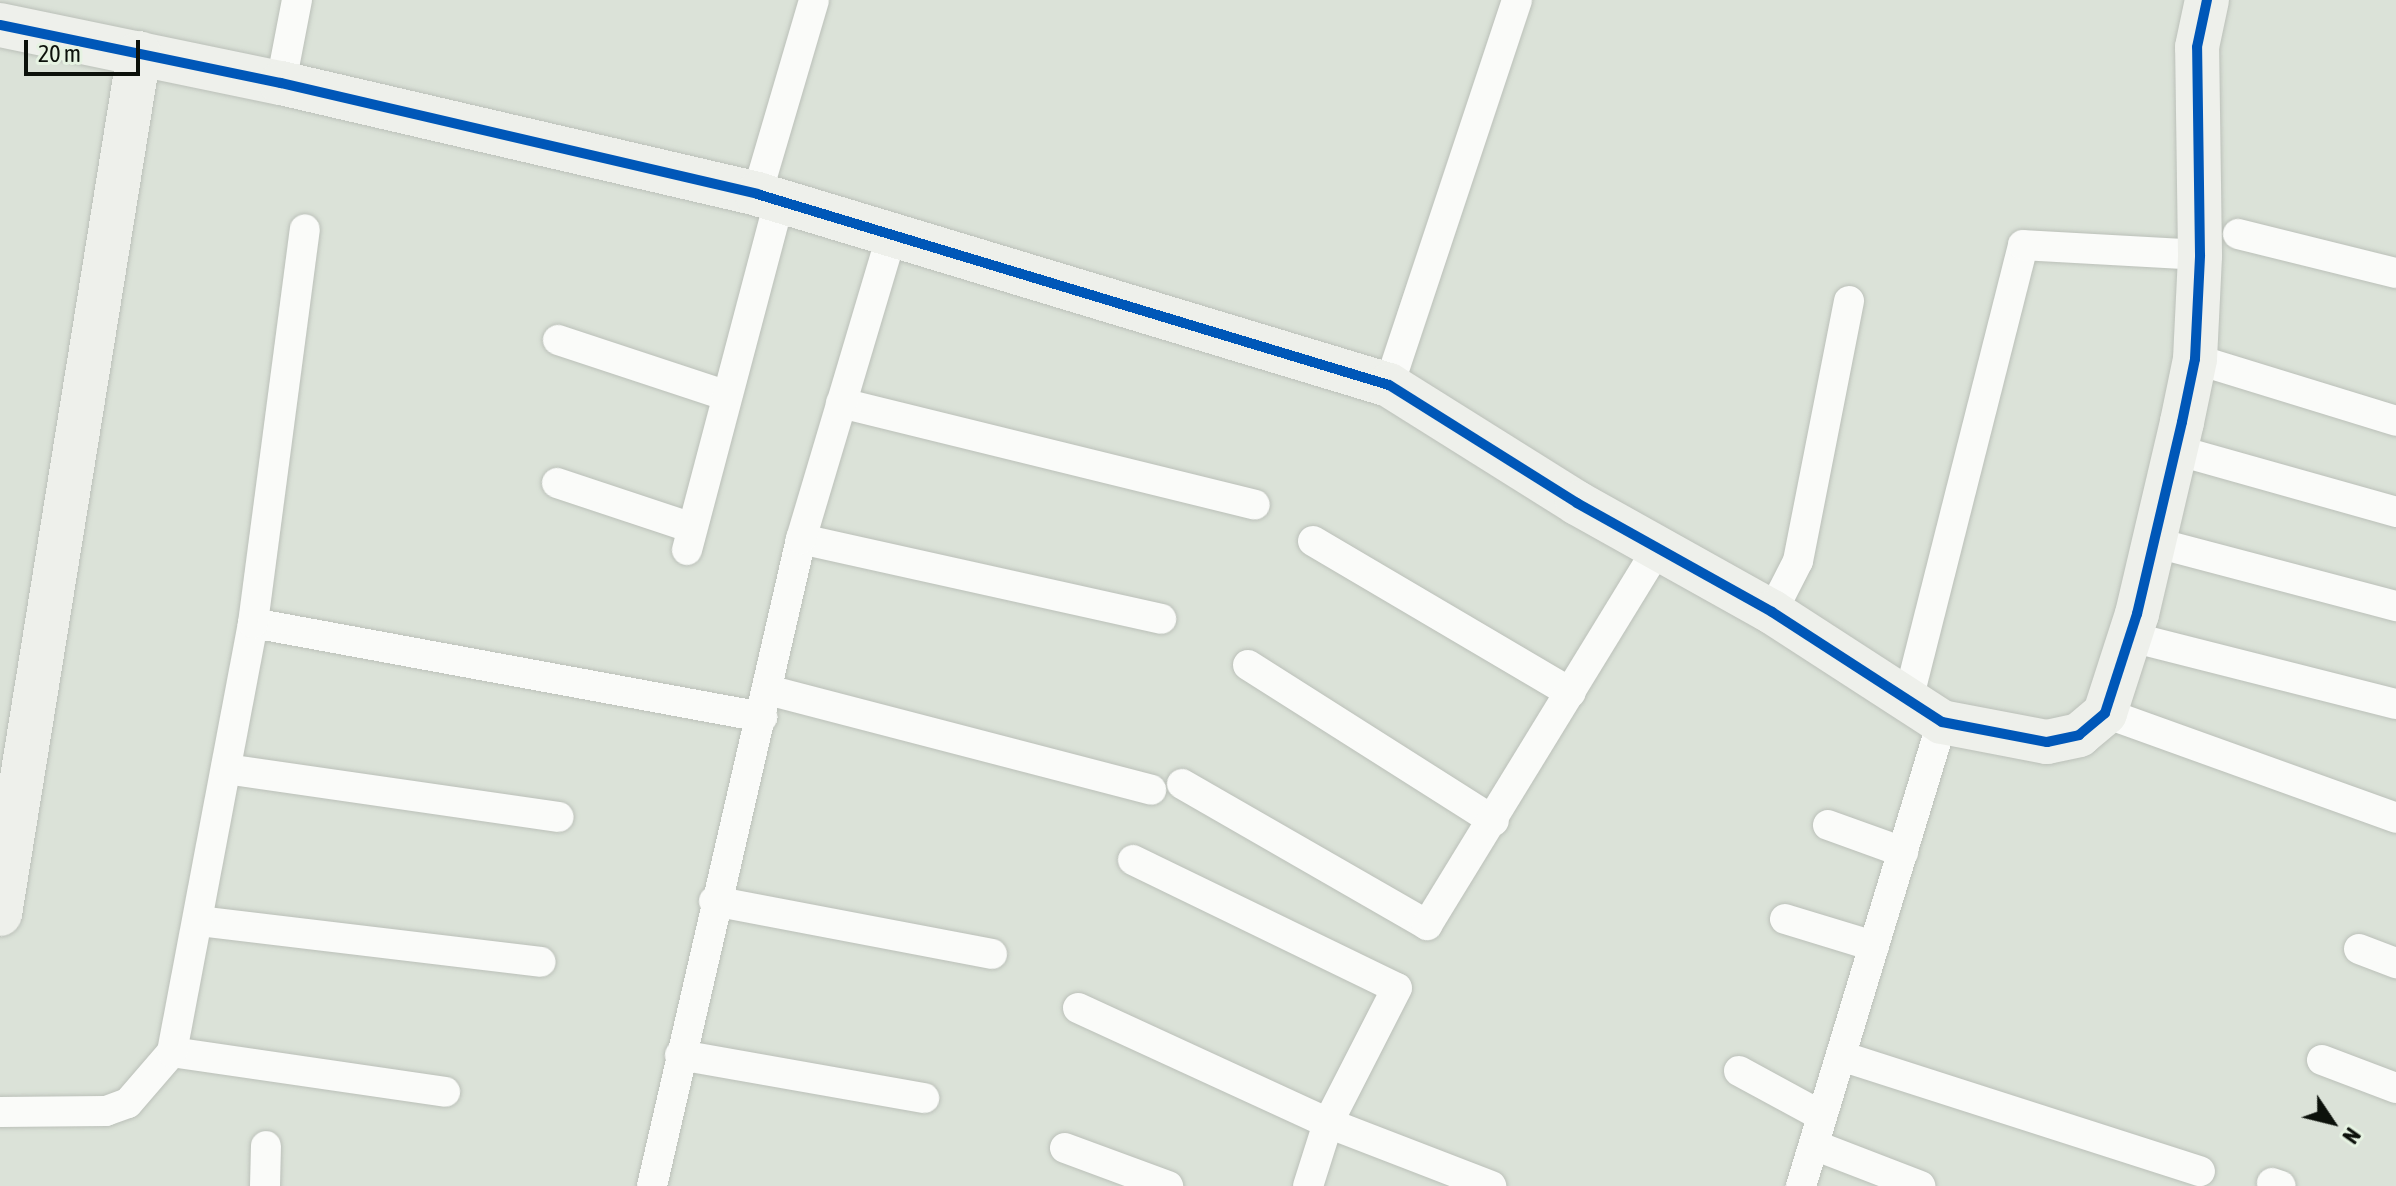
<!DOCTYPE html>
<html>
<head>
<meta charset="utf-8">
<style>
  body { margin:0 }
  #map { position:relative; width:2396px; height:1186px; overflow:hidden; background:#dbe2d8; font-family:"Asap Condensed",sans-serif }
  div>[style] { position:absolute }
  .roads { filter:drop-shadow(0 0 2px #bbc0b9) drop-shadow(0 0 2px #bbc0b9) }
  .street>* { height:30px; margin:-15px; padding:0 15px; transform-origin:15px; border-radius:15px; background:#fafbf9 }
  .secondary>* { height:44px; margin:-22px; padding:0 22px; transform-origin:22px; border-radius:22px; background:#eef0eb }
  .cycleway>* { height:10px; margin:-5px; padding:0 5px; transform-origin:5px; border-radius:5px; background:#0057b8 }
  span { translate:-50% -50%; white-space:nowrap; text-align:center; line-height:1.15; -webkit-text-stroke:6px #e6f3e2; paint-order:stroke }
  .north { position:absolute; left:2292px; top:1082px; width:80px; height:80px; -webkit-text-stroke:6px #e6f3e2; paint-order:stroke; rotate:125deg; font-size:22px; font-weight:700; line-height:32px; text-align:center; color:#0c110b }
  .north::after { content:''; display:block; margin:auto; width:28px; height:36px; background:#0c110b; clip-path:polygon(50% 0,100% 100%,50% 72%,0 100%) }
  .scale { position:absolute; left:24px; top:40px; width:116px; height:36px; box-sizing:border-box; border:4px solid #0c110b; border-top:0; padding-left:10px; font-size:24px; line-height:28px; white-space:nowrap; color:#0c110b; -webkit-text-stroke:6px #e6f3e2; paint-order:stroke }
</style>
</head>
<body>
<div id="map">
  <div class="roads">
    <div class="street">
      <div style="left:281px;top:83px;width:85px;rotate:-79.1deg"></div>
      <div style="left:757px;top:194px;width:202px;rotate:-73.6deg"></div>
      <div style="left:2238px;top:234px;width:163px;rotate:13.9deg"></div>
      <div style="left:558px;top:340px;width:178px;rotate:18.3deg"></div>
      <div style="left:2195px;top:359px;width:210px;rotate:17.1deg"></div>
      <div style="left:1389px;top:385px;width:406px;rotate:-71.6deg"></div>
      <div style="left:841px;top:403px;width:426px;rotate:13.8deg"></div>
      <div style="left:2176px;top:450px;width:229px;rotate:15.7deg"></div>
      <div style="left:557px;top:483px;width:142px;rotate:18.4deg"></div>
      <div style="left:801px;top:539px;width:369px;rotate:12.5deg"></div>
      <div style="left:1313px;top:541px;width:299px;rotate:30.5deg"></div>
      <div style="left:2153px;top:542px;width:251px;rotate:14.8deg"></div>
      <div style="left:687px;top:550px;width:361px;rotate:-75.2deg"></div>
      <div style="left:1772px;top:612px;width:57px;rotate:-63deg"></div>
      <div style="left:1798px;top:561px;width:265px;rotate:-78.9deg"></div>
      <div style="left:253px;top:623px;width:518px;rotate:10.46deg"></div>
      <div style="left:2131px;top:637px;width:273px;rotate:14.2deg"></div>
      <div style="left:1248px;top:665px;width:291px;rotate:32.4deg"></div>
      <div style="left:768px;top:690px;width:396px;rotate:14.6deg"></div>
      <div style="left:1908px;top:700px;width:469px;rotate:-75.8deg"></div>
      <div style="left:2023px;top:245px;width:177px;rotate:3.2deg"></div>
      <div style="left:2105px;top:713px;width:309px;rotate:19.8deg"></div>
      <div style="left:226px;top:769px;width:336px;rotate:8.2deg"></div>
      <div style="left:1182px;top:784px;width:283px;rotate:29.9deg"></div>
      <div style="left:1427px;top:925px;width:442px;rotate:-58.5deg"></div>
      <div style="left:1828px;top:825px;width:80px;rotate:19.8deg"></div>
      <div style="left:1133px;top:860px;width:293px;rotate:25.9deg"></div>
      <div style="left:1397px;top:988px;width:152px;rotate:117.1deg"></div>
      <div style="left:1328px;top:1123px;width:66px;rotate:107.6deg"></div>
      <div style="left:714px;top:901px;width:283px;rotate:10.8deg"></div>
      <div style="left:1785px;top:919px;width:93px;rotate:16.9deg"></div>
      <div style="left:198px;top:921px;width:345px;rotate:6.8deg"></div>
      <div style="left:2359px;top:949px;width:40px;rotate:21deg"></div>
      <div style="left:1078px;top:1008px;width:275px;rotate:24.7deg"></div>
      <div style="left:1328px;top:1123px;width:175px;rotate:21.1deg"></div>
      <div style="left:172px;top:1052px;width:276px;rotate:8.3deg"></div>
      <div style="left:680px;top:1055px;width:248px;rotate:10deg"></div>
      <div style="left:1841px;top:1056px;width:377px;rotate:17.8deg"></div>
      <div style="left:2322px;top:1060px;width:79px;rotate:20.7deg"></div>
      <div style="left:1739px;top:1071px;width:94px;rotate:28.5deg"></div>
      <div style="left:0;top:1112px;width:106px;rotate:-0.5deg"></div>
      <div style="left:106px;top:1111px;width:23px;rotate:-20deg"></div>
      <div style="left:128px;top:1103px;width:67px;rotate:-49.2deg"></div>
      <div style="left:172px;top:1052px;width:437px;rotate:-79.3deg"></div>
      <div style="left:253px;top:623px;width:397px;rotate:-82.5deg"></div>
      <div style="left:1814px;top:1145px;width:114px;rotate:21.1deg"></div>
      <div style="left:1065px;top:1148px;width:110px;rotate:20.3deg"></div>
      <div style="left:2272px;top:1183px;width:9px;rotate:18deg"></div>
      <div style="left:265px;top:1186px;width:40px;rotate:-88.6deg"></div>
      <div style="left:652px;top:1186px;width:664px;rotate:-77.03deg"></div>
      <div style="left:801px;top:539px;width:318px;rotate:-73.4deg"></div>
      <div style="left:1801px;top:1186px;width:485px;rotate:-73.1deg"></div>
    </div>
    <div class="secondary">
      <div style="left:0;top:25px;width:287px;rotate:11.7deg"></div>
      <div style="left:281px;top:83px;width:489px;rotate:13.1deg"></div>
      <div style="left:757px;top:194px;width:660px;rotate:16.82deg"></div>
      <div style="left:1389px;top:385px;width:222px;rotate:32.1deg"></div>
      <div style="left:1577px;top:503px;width:223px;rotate:29.2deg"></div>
      <div style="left:1772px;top:612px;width:202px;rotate:32.9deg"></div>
      <div style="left:1942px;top:722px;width:107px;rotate:10.8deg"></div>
      <div style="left:2047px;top:742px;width:33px;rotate:-12deg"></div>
      <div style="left:2079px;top:735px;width:34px;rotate:-40deg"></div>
      <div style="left:2105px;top:713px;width:104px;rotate:-72.1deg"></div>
      <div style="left:2137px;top:614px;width:197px;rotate:-76.8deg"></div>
      <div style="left:2182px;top:422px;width:64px;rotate:-78.3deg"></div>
      <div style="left:2195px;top:359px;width:104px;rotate:-87.2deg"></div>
      <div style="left:2200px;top:255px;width:208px;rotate:-90.8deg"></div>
      <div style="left:2197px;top:47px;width:48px;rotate:-78deg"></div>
      <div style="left:0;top:914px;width:872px;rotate:-80.83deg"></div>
    </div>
  </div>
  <div class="cycleway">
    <div style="left:0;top:25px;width:287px;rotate:11.7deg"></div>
    <div style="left:281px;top:83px;width:489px;rotate:13.1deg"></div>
    <div style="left:757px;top:194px;width:660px;rotate:16.82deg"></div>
    <div style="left:1389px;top:385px;width:222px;rotate:32.1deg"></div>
    <div style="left:1577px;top:503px;width:223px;rotate:29.2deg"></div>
    <div style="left:1772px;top:612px;width:202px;rotate:32.9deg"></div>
    <div style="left:1942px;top:722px;width:107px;rotate:10.8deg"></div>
    <div style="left:2047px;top:742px;width:33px;rotate:-12deg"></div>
    <div style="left:2079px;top:735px;width:34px;rotate:-40deg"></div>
    <div style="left:2105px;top:713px;width:104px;rotate:-72.1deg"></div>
    <div style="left:2137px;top:614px;width:197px;rotate:-76.8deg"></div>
    <div style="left:2182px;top:422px;width:64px;rotate:-78.3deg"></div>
    <div style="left:2195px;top:359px;width:104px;rotate:-87.2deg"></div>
    <div style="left:2200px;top:255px;width:208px;rotate:-90.8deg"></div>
    <div style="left:2197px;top:47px;width:48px;rotate:-78deg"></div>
  </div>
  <div class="north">N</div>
  <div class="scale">20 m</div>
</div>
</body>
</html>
